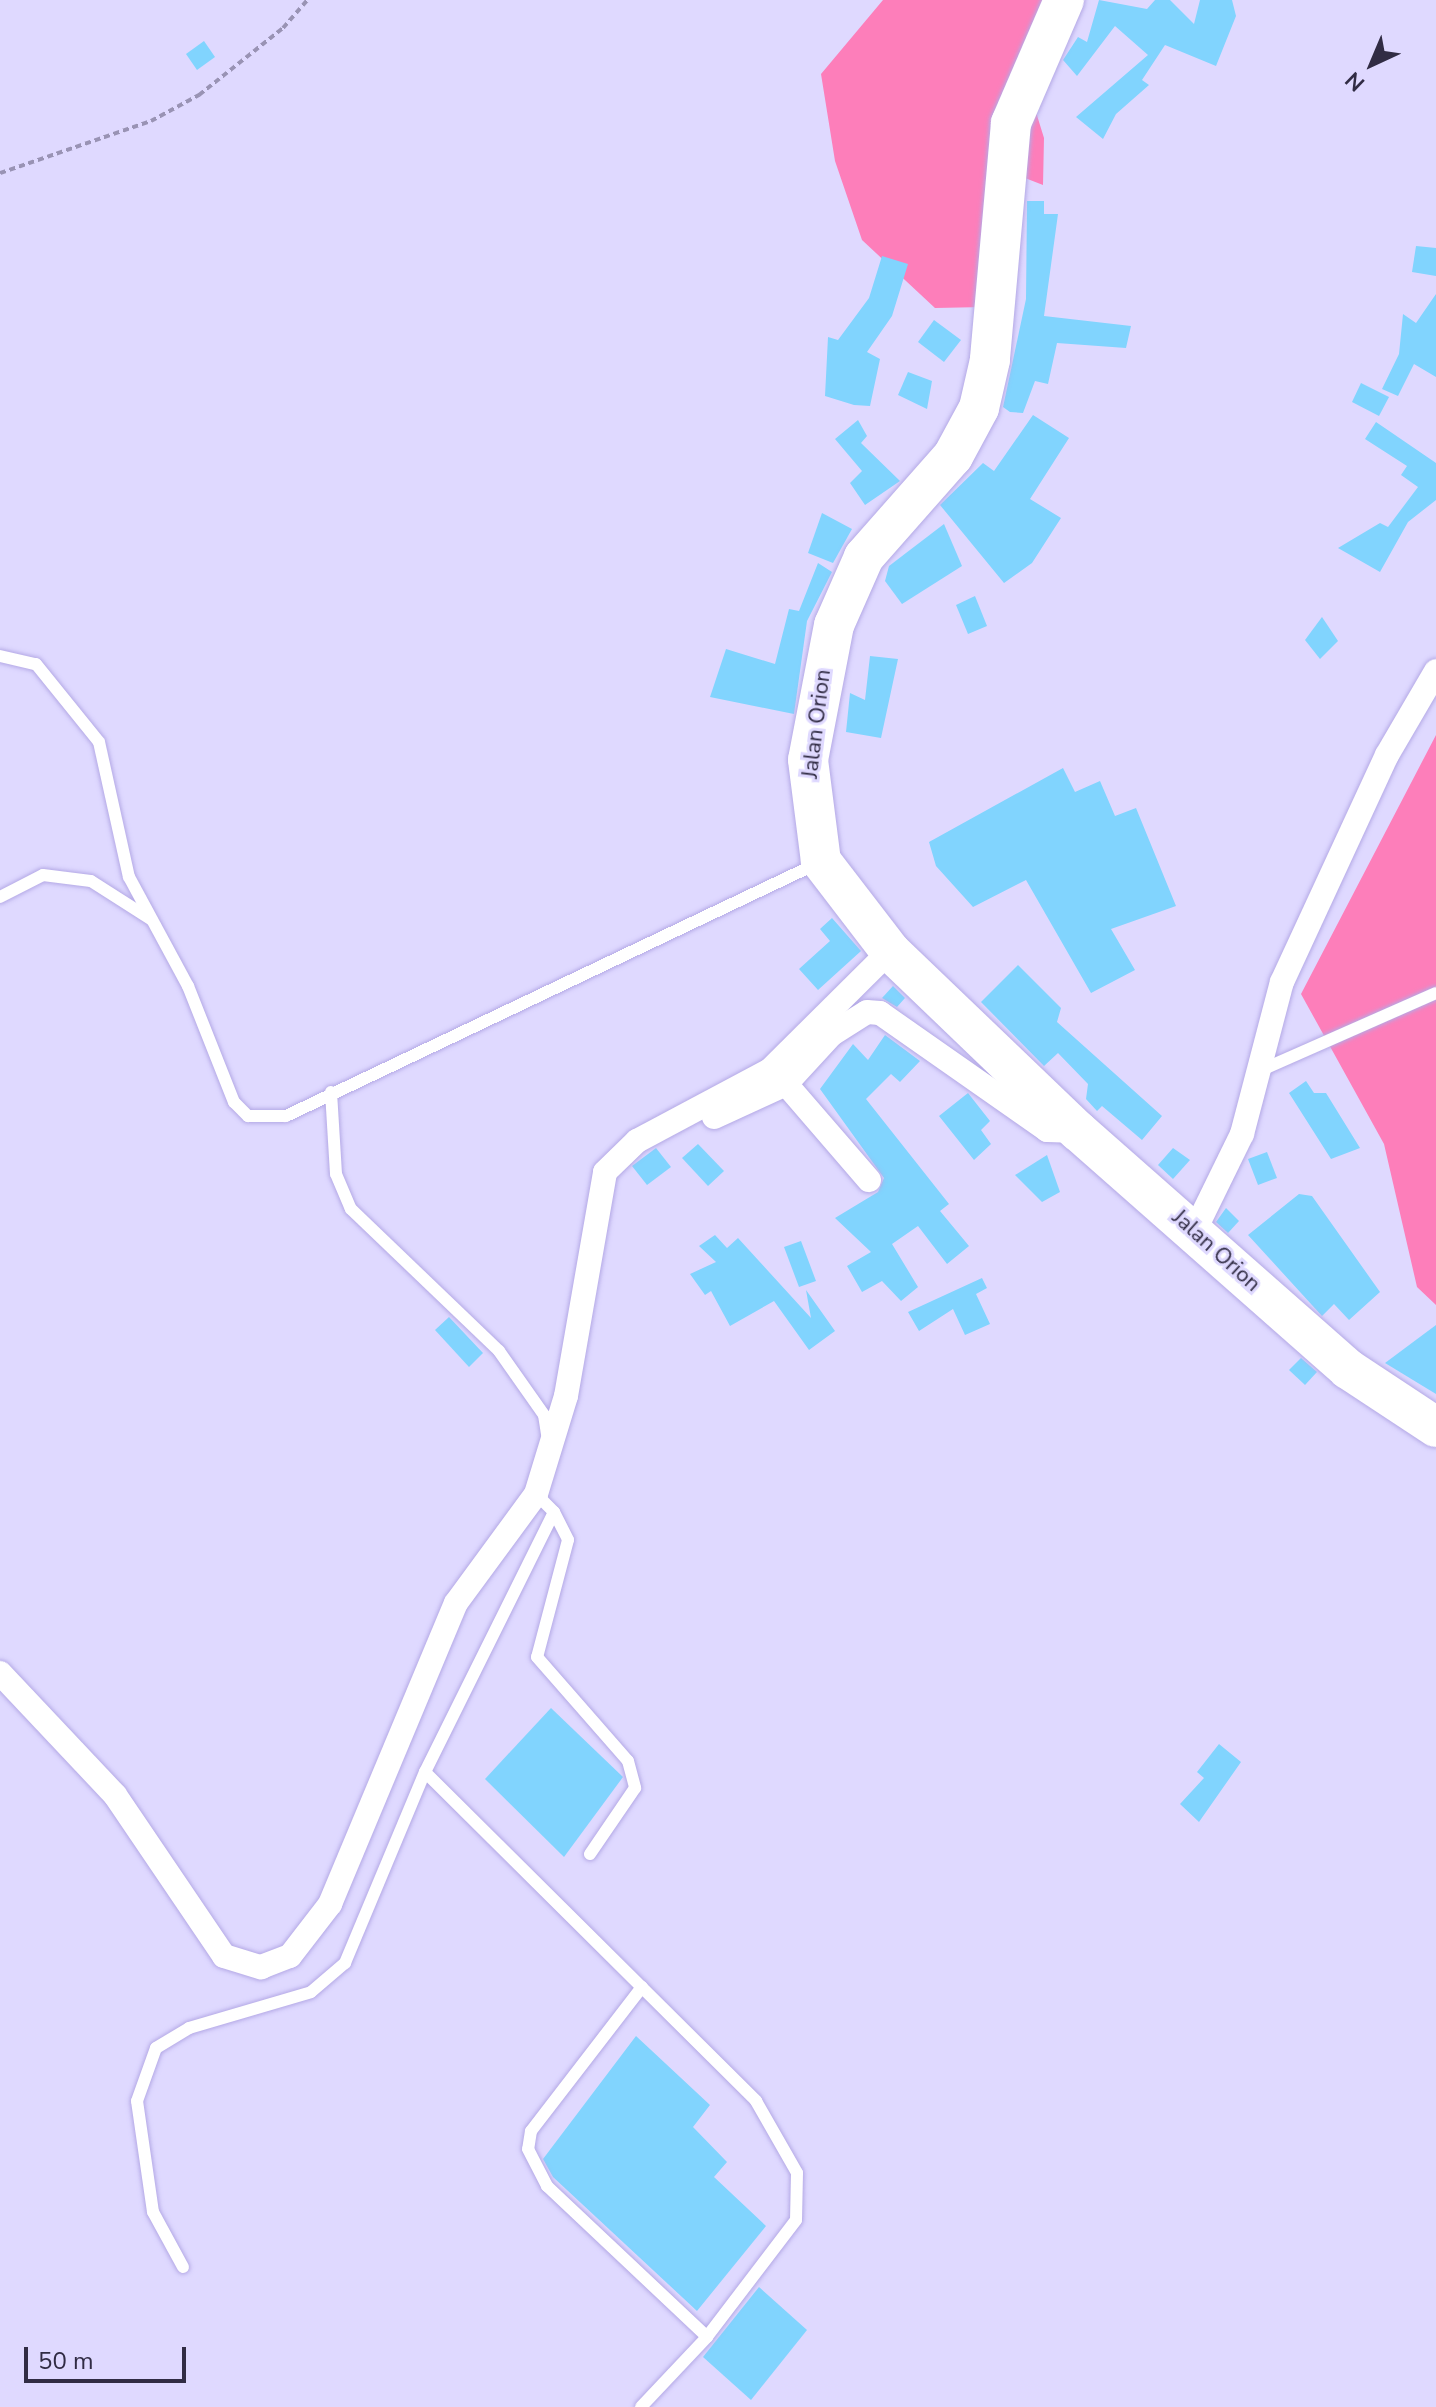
<!DOCTYPE html>
<html>
<head>
<meta charset="utf-8">
<style>
  body { margin:0 }
  #map { position:relative; width:1436px; height:2407px; overflow:hidden; background:#dfd9ff; font-family:"Nunito Sans",sans-serif }
  div>[style] { position:absolute }
  .forest>* { inset:0; background:#fd7eba }
  .building>* { inset:0; background:#81d4fe }
  .path>* { height:4px; margin-top:-2px; transform-origin:0; background:repeating-linear-gradient(90deg,#9993b4 0 6px,transparent 0 10px) }
  .roads { filter:drop-shadow(0 0 2px #b4a9e6) drop-shadow(0 0 2px #b4a9e6) }
  .service>* { height:12px; margin:-6px; padding:0 6px; transform-origin:6px; border-radius:6px; background:#fff }
  .minor>* { height:24px; margin:-12px; padding:0 12px; transform-origin:12px; border-radius:12px; background:#fff }
  .trunk>* { height:40px; margin:-20px; padding:0 20px; transform-origin:20px; border-radius:20px; background:#fff }
  span { translate:-50% -50%; white-space:nowrap; text-align:center; line-height:1.15; -webkit-text-stroke:6px #dfd9ff; paint-order:stroke }
  .street-label { font-size:22px; color:#312c44 }
  .north { position:absolute; left:1332px; top:24px; width:80px; height:80px; -webkit-text-stroke:6px #dfd9ff; paint-order:stroke; rotate:224deg; font-size:22px; font-weight:700; line-height:32px; text-align:center; color:#312c44 }
  .north::after { content:''; display:block; margin:auto; width:28px; height:36px; background:#312c44; clip-path:polygon(50% 0,100% 100%,50% 72%,0 100%) }
  .scale { position:absolute; left:24px; top:2347px; width:162px; height:36px; box-sizing:border-box; border:4px solid #312c44; border-top:0; padding-left:10px; font-size:24px; line-height:28px; white-space:nowrap; color:#312c44; -webkit-text-stroke:6px #dfd9ff; paint-order:stroke }
</style>
</head>
<body>
<div id="map">
  <div class="forest">
    <div style="clip-path:polygon(883px 0,1064px 0,1031px 96px,1044px 138px,1043px 185px,999px 168px,984px 307px,935px 308px,862px 240px,835px 161px,821px 74px)"></div>
    <div style="clip-path:polygon(1436px 735px,1436px 1305px,1417px 1287px,1384px 1144px,1301px 994px)"></div>
  </div>
  <div class="building">
    <div style="clip-path:polygon(1099px 0,1147px 9px,1155px 0,1170px 0,1194px 24px,1200px 0,1232px 0,1236px 16px,1216px 66px,1165px 45px,1142px 80px,1149px 85px,1116px 114px,1103px 139px,1076px 117px,1148px 55px,1115px 26px,1077px 76px,1063px 60px,1078px 37px,1087px 42px)"></div>
    <div style="clip-path:polygon(204px 41px,215px 57px,197px 70px,186px 54px)"></div>
    <div style="clip-path:polygon(1027px 201px,1044px 201px,1044px 214px,1058px 214px,1044px 316px,1131px 326px,1126px 348px,1057px 343px,1048px 384px,1035px 381px,1023px 413px,1010px 412px,1003px 407px,1026px 299px)"></div>
    <div style="clip-path:polygon(1416px 246px,1436px 248px,1436px 276px,1412px 272px)"></div>
    <div style="clip-path:polygon(882px 256px,908px 264px,892px 316px,867px 352px,880px 359px,870px 406px,854px 405px,825px 396px,828px 337px,838px 340px,869px 298px)"></div>
    <div style="clip-path:polygon(1436px 294px,1436px 377px,1414px 364px,1398px 396px,1382px 389px,1399px 354px,1403px 314px,1416px 323px)"></div>
    <div style="clip-path:polygon(934px 320px,961px 340px,944px 362px,918px 342px)"></div>
    <div style="clip-path:polygon(908px 372px,932px 381px,927px 409px,898px 395px)"></div>
    <div style="clip-path:polygon(1361px 383px,1389px 397px,1379px 416px,1352px 402px)"></div>
    <div style="clip-path:polygon(1033px 415px,1069px 438px,1030px 499px,1061px 518px,1032px 563px,1004px 583px,940px 505px,983px 463px,994px 471px)"></div>
    <div style="clip-path:polygon(858px 420px,867px 436px,861px 443px,900px 481px,865px 505px,850px 483px,862px 471px,835px 439px)"></div>
    <div style="clip-path:polygon(1376px 422px,1436px 463px,1436px 500px,1408px 522px,1380px 572px,1338px 548px,1380px 523px,1388px 527px,1418px 487px,1401px 475px,1407px 466px,1365px 439px)"></div>
    <div style="clip-path:polygon(822px 513px,852px 529px,833px 563px,808px 553px)"></div>
    <div style="clip-path:polygon(944px 524px,962px 566px,902px 604px,885px 581px,889px 566px)"></div>
    <div style="clip-path:polygon(818px 563px,832px 572px,807px 621px,794px 714px,710px 697px,726px 649px,775px 664px,789px 609px,799px 611px)"></div>
    <div style="clip-path:polygon(975px 596px,987px 626px,968px 634px,956px 605px)"></div>
    <div style="clip-path:polygon(1322px 617px,1338px 641px,1320px 659px,1305px 640px)"></div>
    <div style="clip-path:polygon(870px 656px,898px 659px,881px 738px,846px 732px,850px 693px,865px 700px)"></div>
    <div style="clip-path:polygon(1063px 768px,1075px 792px,1100px 781px,1115px 816px,1136px 808px,1176px 906px,1111px 929px,1135px 970px,1091px 993px,1026px 880px,973px 907px,936px 866px,929px 842px)"></div>
    <div style="clip-path:polygon(832px 918px,861px 951px,818px 990px,799px 969px,830px 941px,820px 929px)"></div>
    <div style="clip-path:polygon(1018px 965px,1061px 1008px,1057px 1022px,1162px 1116px,1142px 1140px,1102px 1106px,1097px 1111px,1086px 1099px,1088px 1084px,1058px 1053px,1044px 1066px,981px 1002px)"></div>
    <div style="clip-path:polygon(893px 986px,905px 998px,897px 1007px,882px 998px)"></div>
    <div style="clip-path:polygon(885px 1035px,920px 1061px,900px 1082px,891px 1074px,866px 1099px,949px 1204px,940px 1211px,969px 1246px,947px 1264px,918px 1226px,892px 1244px,918px 1287px,901px 1301px,882px 1281px,862px 1292px,847px 1266px,871px 1252px,835px 1218px,878px 1192px,884px 1178px,820px 1089px,853px 1044px,868px 1060px)"></div>
    <div style="clip-path:polygon(1306px 1081px,1314px 1093px,1326px 1093px,1360px 1148px,1331px 1159px,1289px 1093px)"></div>
    <div style="clip-path:polygon(968px 1093px,990px 1121px,981px 1130px,991px 1144px,974px 1160px,939px 1116px)"></div>
    <div style="clip-path:polygon(698px 1144px,724px 1171px,708px 1186px,682px 1158px)"></div>
    <div style="clip-path:polygon(656px 1148px,671px 1167px,647px 1185px,632px 1166px)"></div>
    <div style="clip-path:polygon(1173px 1148px,1190px 1160px,1173px 1179px,1158px 1165px)"></div>
    <div style="clip-path:polygon(1267px 1152px,1277px 1178px,1258px 1185px,1248px 1159px)"></div>
    <div style="clip-path:polygon(1047px 1155px,1060px 1192px,1042px 1202px,1015px 1175px)"></div>
    <div style="clip-path:polygon(1299px 1194px,1312px 1196px,1380px 1292px,1349px 1320px,1334px 1304px,1322px 1316px,1248px 1235px)"></div>
    <div style="clip-path:polygon(1226px 1208px,1239px 1221px,1228px 1233px,1216px 1222px)"></div>
    <div style="clip-path:polygon(715px 1235px,727px 1248px,738px 1238px,811px 1318px,806px 1290px,835px 1331px,809px 1350px,774px 1301px,730px 1326px,711px 1291px,705px 1295px,690px 1274px,716px 1262px,699px 1246px)"></div>
    <div style="clip-path:polygon(801px 1241px,816px 1281px,799px 1287px,784px 1247px)"></div>
    <div style="clip-path:polygon(982px 1278px,987px 1288px,976px 1294px,990px 1324px,965px 1335px,953px 1309px,919px 1331px,908px 1312px)"></div>
    <div style="clip-path:polygon(449px 1317px,483px 1353px,469px 1367px,435px 1330px)"></div>
    <div style="clip-path:polygon(1436px 1325px,1436px 1394px,1385px 1363px)"></div>
    <div style="clip-path:polygon(1301px 1358px,1317px 1372px,1305px 1385px,1289px 1370px)"></div>
    <div style="clip-path:polygon(551px 1708px,623px 1777px,564px 1857px,485px 1779px)"></div>
    <div style="clip-path:polygon(1219px 1744px,1241px 1762px,1199px 1822px,1180px 1804px,1204px 1778px,1197px 1772px)"></div>
    <div style="clip-path:polygon(636px 2036px,710px 2105px,693px 2127px,727px 2162px,714px 2177px,766px 2226px,697px 2311px,553px 2177px,543px 2159px)"></div>
    <div style="clip-path:polygon(759px 2287px,807px 2330px,751px 2400px,703px 2357px)"></div>
  </div>
  <div class="path">
    <div style="left:0;top:173px;width:160px;rotate:-19deg"></div>
    <div style="left:151px;top:121px;width:55px;rotate:-28.4deg"></div>
    <div style="left:199px;top:95px;width:107px;rotate:-38.6deg"></div>
    <div style="left:283px;top:28px;width:37px;rotate:-49deg"></div>
  </div>
  <div class="roads">
    <div class="service">
      <div style="left:0;top:656px;width:37px;rotate:13deg"></div>
      <div style="left:36px;top:664px;width:100px;rotate:51.1deg"></div>
      <div style="left:99px;top:742px;width:138px;rotate:77.5deg"></div>
      <div style="left:129px;top:877px;width:124px;rotate:61.6deg"></div>
      <div style="left:188px;top:986px;width:125px;rotate:68.4deg"></div>
      <div style="left:234px;top:1102px;width:20px;rotate:45deg"></div>
      <div style="left:248px;top:1116px;width:38px"></div>
      <div style="left:286px;top:1116px;width:589px;rotate:-25.43deg"></div>
      <div style="left:0;top:897px;width:48px;rotate:-27.1deg"></div>
      <div style="left:43px;top:875px;width:48px;rotate:7.1deg"></div>
      <div style="left:91px;top:881px;width:72px;rotate:32.6deg"></div>
      <div style="left:1259px;top:1071px;width:193px;rotate:-23.8deg"></div>
      <div style="left:331px;top:1092px;width:82px;rotate:86.5deg"></div>
      <div style="left:336px;top:1174px;width:38px;rotate:67deg"></div>
      <div style="left:351px;top:1209px;width:205px;rotate:43.8deg"></div>
      <div style="left:499px;top:1351px;width:78px;rotate:54.9deg"></div>
      <div style="left:544px;top:1415px;width:24px;rotate:81deg"></div>
      <div style="left:554px;top:1512px;width:31px;rotate:63deg"></div>
      <div style="left:568px;top:1540px;width:121px;rotate:104.8deg"></div>
      <div style="left:537px;top:1657px;width:138px;rotate:48.8deg"></div>
      <div style="left:628px;top:1761px;width:28px;rotate:75deg"></div>
      <div style="left:635px;top:1788px;width:80px;rotate:124.3deg"></div>
      <div style="left:425px;top:1772px;width:467px;rotate:44.8deg"></div>
      <div style="left:756px;top:2101px;width:83px;rotate:60.3deg"></div>
      <div style="left:797px;top:2173px;width:47px;rotate:91.2deg"></div>
      <div style="left:796px;top:2220px;width:147px;rotate:127.3deg"></div>
      <div style="left:707px;top:2337px;width:96px;rotate:133.3deg"></div>
      <div style="left:642px;top:1987px;width:182px;rotate:127.6deg"></div>
      <div style="left:531px;top:2131px;width:18px;rotate:99deg"></div>
      <div style="left:528px;top:2149px;width:42px;rotate:62.8deg"></div>
      <div style="left:547px;top:2186px;width:220px;rotate:43.3deg"></div>
      <div style="left:183px;top:2267px;width:63px;rotate:-118.6deg"></div>
      <div style="left:153px;top:2212px;width:112px;rotate:-98.2deg"></div>
      <div style="left:137px;top:2101px;width:56px;rotate:-70.3deg"></div>
      <div style="left:156px;top:2048px;width:39px;rotate:-31deg"></div>
      <div style="left:189px;top:2028px;width:127px;rotate:-16.4deg"></div>
      <div style="left:311px;top:1992px;width:45px;rotate:-40.5deg"></div>
      <div style="left:345px;top:1963px;width:207px;rotate:-67.3deg"></div>
      <div style="left:425px;top:1772px;width:290px;rotate:-63.6deg"></div>
      <div style="left:554px;top:1512px;width:25px;rotate:-135deg"></div>
    </div>
    <div class="minor">
      <div style="left:786px;top:1084px;width:127px;rotate:49.2deg"></div>
      <div style="left:714px;top:1117px;width:79px;rotate:-24.6deg"></div>
      <div style="left:786px;top:1084px;width:68px;rotate:-47.4deg"></div>
      <div style="left:832px;top:1034px;width:41px;rotate:-32.2deg"></div>
      <div style="left:867px;top:1012px;width:13px;rotate:4deg"></div>
      <div style="left:880px;top:1013px;width:204px;rotate:35deg"></div>
      <div style="left:1047px;top:1130px;width:31px;rotate:2deg"></div>
      <div style="left:1194px;top:1232px;width:109px;rotate:-63.9deg"></div>
      <div style="left:1242px;top:1134px;width:157px;rotate:-75.3deg"></div>
      <div style="left:1282px;top:982px;width:250px;rotate:-65.2deg"></div>
      <div style="left:1387px;top:755px;width:97px;rotate:-59.7deg"></div>
      <div style="left:0;top:1673px;width:168px;rotate:46.7deg"></div>
      <div style="left:115px;top:1795px;width:194px;rotate:55.9deg"></div>
      <div style="left:224px;top:1956px;width:39px;rotate:17deg"></div>
      <div style="left:261px;top:1967px;width:31px;rotate:-21deg"></div>
      <div style="left:290px;top:1956px;width:66px;rotate:-52.4deg"></div>
      <div style="left:330px;top:1904px;width:326px;rotate:-67.3deg"></div>
      <div style="left:456px;top:1603px;width:135px;rotate:-53.7deg"></div>
      <div style="left:536px;top:1494px;width:102px;rotate:-73deg"></div>
      <div style="left:566px;top:1396px;width:227px;rotate:-80.1deg"></div>
      <div style="left:605px;top:1172px;width:45px;rotate:-44.1deg"></div>
      <div style="left:637px;top:1141px;width:151px;rotate:-28.1deg"></div>
      <div style="left:770px;top:1070px;width:169px;rotate:-44.8deg"></div>
    </div>
    <div class="trunk">
      <div style="left:1064px;top:0;width:134px;rotate:113.3deg"></div>
      <div style="left:1011px;top:123px;width:238px;rotate:95.1deg"></div>
      <div style="left:990px;top:360px;width:49px;rotate:102.9deg"></div>
      <div style="left:979px;top:408px;width:55px;rotate:118.4deg"></div>
      <div style="left:953px;top:456px;width:135px;rotate:131.4deg"></div>
      <div style="left:864px;top:557px;width:74px;rotate:113.8deg"></div>
      <div style="left:834px;top:625px;width:137px;rotate:100.9deg"></div>
      <div style="left:808px;top:760px;width:102px;rotate:82.7deg"></div>
      <div style="left:821px;top:861px;width:113px;rotate:52.5deg"></div>
      <div style="left:890px;top:951px;width:260px;rotate:43.8deg"></div>
      <div style="left:1078px;top:1131px;width:360px;rotate:41.4deg"></div>
      <div style="left:1348px;top:1369px;width:105px;rotate:33.4deg"></div>
    </div>
  </div>
  <div class="street-label">
    <span style="left:817px;top:724px;rotate:-83deg">Jalan Orion</span>
    <span style="left:1216px;top:1251px;rotate:42deg">Jalan Orion</span>
  </div>
  <div class="north">N</div>
  <div class="scale">50 m</div>
</div>
</body>
</html>
